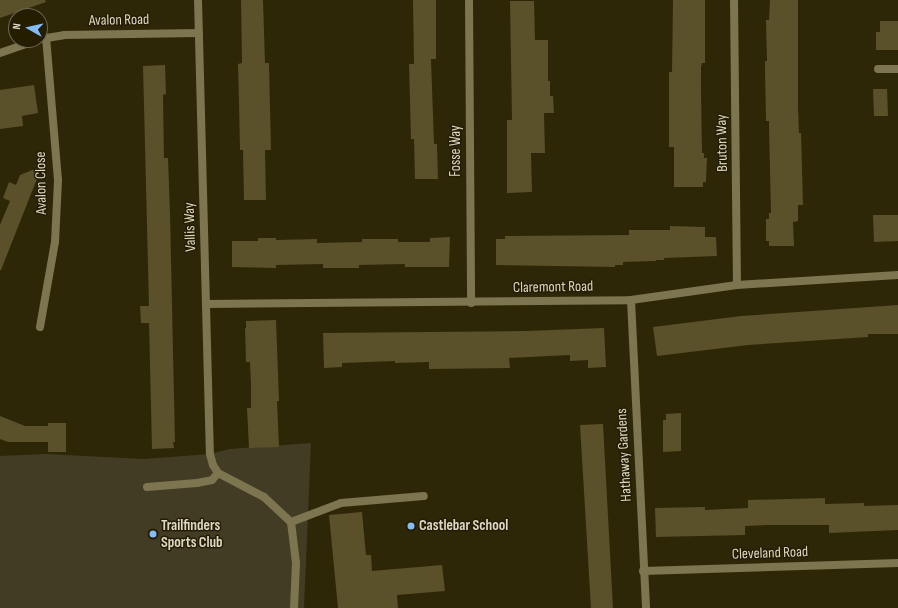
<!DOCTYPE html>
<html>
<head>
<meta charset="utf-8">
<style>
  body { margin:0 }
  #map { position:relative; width:898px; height:608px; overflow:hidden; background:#2e2707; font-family:"Sofia Sans Condensed",sans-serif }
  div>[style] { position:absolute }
  .green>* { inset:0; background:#423c25 }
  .building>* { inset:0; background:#5a5029 }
  .service>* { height:8px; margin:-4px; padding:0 4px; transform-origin:4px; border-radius:4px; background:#7d7450 }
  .minor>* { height:8px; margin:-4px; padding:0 4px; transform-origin:4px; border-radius:4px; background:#7d7450 }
  .dots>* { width:11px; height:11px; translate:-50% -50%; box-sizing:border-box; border:2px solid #241d00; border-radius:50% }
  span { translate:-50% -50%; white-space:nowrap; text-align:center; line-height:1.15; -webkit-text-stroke:3px #241d00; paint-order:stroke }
  .street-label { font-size:15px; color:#ddd8c7 }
  .poi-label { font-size:15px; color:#ddd8c7; font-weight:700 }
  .left { translate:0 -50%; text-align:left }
  .north { position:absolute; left:8px; top:8px; width:40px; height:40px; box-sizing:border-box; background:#241d00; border:1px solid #6e6850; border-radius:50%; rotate:278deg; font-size:11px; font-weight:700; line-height:16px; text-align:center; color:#ddd8c7 }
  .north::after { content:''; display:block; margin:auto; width:14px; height:18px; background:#82bcfa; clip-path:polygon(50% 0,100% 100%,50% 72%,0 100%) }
</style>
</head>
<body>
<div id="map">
  <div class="green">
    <div style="clip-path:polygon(311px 443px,304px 608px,0 608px,0 456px,46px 454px,144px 459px,210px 454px,230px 449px)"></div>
  </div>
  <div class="building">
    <div style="clip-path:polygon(0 0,45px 0,46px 2px,0 18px)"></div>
    <div style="clip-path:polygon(241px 0,263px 0,265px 63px,269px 63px,271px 150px,265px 150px,266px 200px,244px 200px,243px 150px,240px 150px,239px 102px,238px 64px,242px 63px)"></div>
    <div style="clip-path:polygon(413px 0,436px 0,436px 59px,431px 59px,434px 144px,437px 144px,438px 179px,415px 179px,414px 139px,411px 139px,409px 64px,414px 64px)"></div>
    <div style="clip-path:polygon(673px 0,705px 0,705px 63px,702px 63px,701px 67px,701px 89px,702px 153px,704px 153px,704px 158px,707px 158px,706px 182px,703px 182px,703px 187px,674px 187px,674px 147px,669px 147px,669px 72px,672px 72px)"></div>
    <div style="clip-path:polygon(770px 0,798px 0,798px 108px,799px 133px,801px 133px,803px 205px,798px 205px,798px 221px,793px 222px,794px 246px,769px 246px,769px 241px,766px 241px,766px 219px,769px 219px,769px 213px,771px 213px,769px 127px,769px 121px,766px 121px,765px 71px,765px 61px,767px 61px,766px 20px,769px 20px)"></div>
    <div style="clip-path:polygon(510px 1px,534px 1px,535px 40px,548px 40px,548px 81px,550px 81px,550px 96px,553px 96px,554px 113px,544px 113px,545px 153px,531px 153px,532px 192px,507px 193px,507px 120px,512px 120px)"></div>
    <div style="clip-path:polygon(880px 21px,898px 21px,898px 50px,876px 50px,876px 32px,880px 32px)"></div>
    <div style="clip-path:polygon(165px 65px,166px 94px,163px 95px,164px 158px,168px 158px,170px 213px,175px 442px,173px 442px,174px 448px,152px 449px,149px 323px,141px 323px,140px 306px,149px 306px,143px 66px)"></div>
    <div style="clip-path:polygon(34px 85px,38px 113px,22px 116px,23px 126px,0 129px,0 90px)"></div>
    <div style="clip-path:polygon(873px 89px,887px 89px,888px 116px,874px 116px)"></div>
    <div style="clip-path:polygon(42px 166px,1px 270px,0 270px,0 225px,10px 201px,3px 198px,9px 182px,16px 185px,20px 175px)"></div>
    <div style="clip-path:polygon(873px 215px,898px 215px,898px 241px,874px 242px)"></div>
    <div style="clip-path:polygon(670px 226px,705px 227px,705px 237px,716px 237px,717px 256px,664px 258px,664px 260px,656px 260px,656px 261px,623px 262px,623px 265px,615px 265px,615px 267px,496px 265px,496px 239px,505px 239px,505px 236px,629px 235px,629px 230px,670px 230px)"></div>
    <div style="clip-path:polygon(450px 237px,449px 267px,405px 267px,405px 264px,359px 265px,359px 268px,323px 268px,323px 264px,276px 265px,276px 268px,232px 267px,232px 241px,258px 241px,258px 238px,276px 238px,276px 240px,317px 239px,317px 243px,362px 242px,362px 239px,398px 239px,398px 242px,430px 242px,430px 238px)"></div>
    <div style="clip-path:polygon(898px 305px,898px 334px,868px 334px,868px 337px,748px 345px,657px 356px,653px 327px,741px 316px)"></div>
    <div style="clip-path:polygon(276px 320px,279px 401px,277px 401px,279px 447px,249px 448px,247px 408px,251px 408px,251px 385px,250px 362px,246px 362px,245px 328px,246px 328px,246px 321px)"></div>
    <div style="clip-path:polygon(604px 328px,606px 367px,588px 368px,588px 360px,570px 361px,570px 355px,509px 358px,510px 368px,429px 369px,429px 362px,395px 363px,395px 361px,342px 363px,342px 367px,324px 368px,323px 333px,526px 331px)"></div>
    <div style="clip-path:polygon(681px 413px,681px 451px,663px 452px,663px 420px,666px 420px,666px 414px)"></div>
    <div style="clip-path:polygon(0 416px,25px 426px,48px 426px,48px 423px,66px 423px,66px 452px,48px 452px,48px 442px,8px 442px,0 439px)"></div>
    <div style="clip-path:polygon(603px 424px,613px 608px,591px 608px,580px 425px)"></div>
    <div style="clip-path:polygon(825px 498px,825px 504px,864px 503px,864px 506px,898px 505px,898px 530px,829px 533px,829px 525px,767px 525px,745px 526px,745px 535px,656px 537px,655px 508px,705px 507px,705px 510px,748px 508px,748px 500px)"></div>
    <div style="clip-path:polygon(362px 512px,366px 555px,371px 555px,372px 571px,442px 565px,445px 591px,397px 595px,398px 608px,338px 608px,329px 515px)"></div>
  </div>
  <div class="service">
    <div style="left:210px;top:454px;width:11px;rotate:75deg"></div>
    <div style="left:213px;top:465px;width:9px;rotate:58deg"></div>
    <div style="left:218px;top:473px;width:52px;rotate:27.6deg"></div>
    <div style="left:264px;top:497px;width:37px;rotate:43deg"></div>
    <div style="left:291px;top:522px;width:41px;rotate:83deg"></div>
    <div style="left:296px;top:563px;width:45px;rotate:92.5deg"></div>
    <div style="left:147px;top:487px;width:50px;rotate:-4.6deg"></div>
    <div style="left:197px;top:483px;width:15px;rotate:-11deg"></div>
    <div style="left:212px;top:480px;width:9px;rotate:-49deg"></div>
    <div style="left:291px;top:522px;width:53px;rotate:-20.8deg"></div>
    <div style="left:341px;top:503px;width:83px;rotate:-4.8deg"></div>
  </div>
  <div class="minor">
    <div style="left:198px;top:0;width:454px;rotate:88.5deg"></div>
    <div style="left:469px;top:0;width:303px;rotate:89.6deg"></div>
    <div style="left:734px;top:0;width:285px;rotate:89.4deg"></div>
    <div style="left:40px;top:39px;width:24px;rotate:-9deg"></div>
    <div style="left:64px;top:35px;width:135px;rotate:-0.8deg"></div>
    <div style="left:0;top:53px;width:39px;rotate:-19deg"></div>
    <div style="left:878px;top:69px;width:20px"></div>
    <div style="left:631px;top:300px;width:308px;rotate:87.2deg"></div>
    <div style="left:206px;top:304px;width:425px;rotate:-0.5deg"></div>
    <div style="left:631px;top:300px;width:107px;rotate:-8.1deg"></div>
    <div style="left:737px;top:285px;width:161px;rotate:-3.6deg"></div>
    <div style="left:40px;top:327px;width:86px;rotate:-80deg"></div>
    <div style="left:55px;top:242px;width:62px;rotate:-87.2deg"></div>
    <div style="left:58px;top:180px;width:143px;rotate:-94.8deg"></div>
    <div style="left:643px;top:571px;width:255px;rotate:-1.8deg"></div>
  </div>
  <div class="dots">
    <div style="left:411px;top:526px;background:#82bcfa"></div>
    <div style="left:153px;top:534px;background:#82bcfa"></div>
  </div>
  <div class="street-label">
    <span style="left:119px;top:20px;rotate:-1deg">Avalon Road</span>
    <span style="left:722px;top:143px;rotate:-91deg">Bruton Way</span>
    <span style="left:456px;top:151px;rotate:-90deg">Fosse Way</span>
    <span style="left:41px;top:183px;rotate:-91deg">Avalon Close</span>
    <span style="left:190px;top:227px;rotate:-92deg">Vallis Way</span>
    <span style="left:553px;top:287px;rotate:-1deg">Claremont Road</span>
    <span style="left:624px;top:455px;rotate:-93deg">Hathaway Gardens</span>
    <span style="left:770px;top:553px;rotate:-2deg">Cleveland Road</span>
  </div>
  <div class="poi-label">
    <span class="left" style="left:161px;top:534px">Trailfinders<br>Sports Club</span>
    <span class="left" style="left:419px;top:526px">Castlebar School</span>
  </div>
  <div class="north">N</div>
</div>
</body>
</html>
